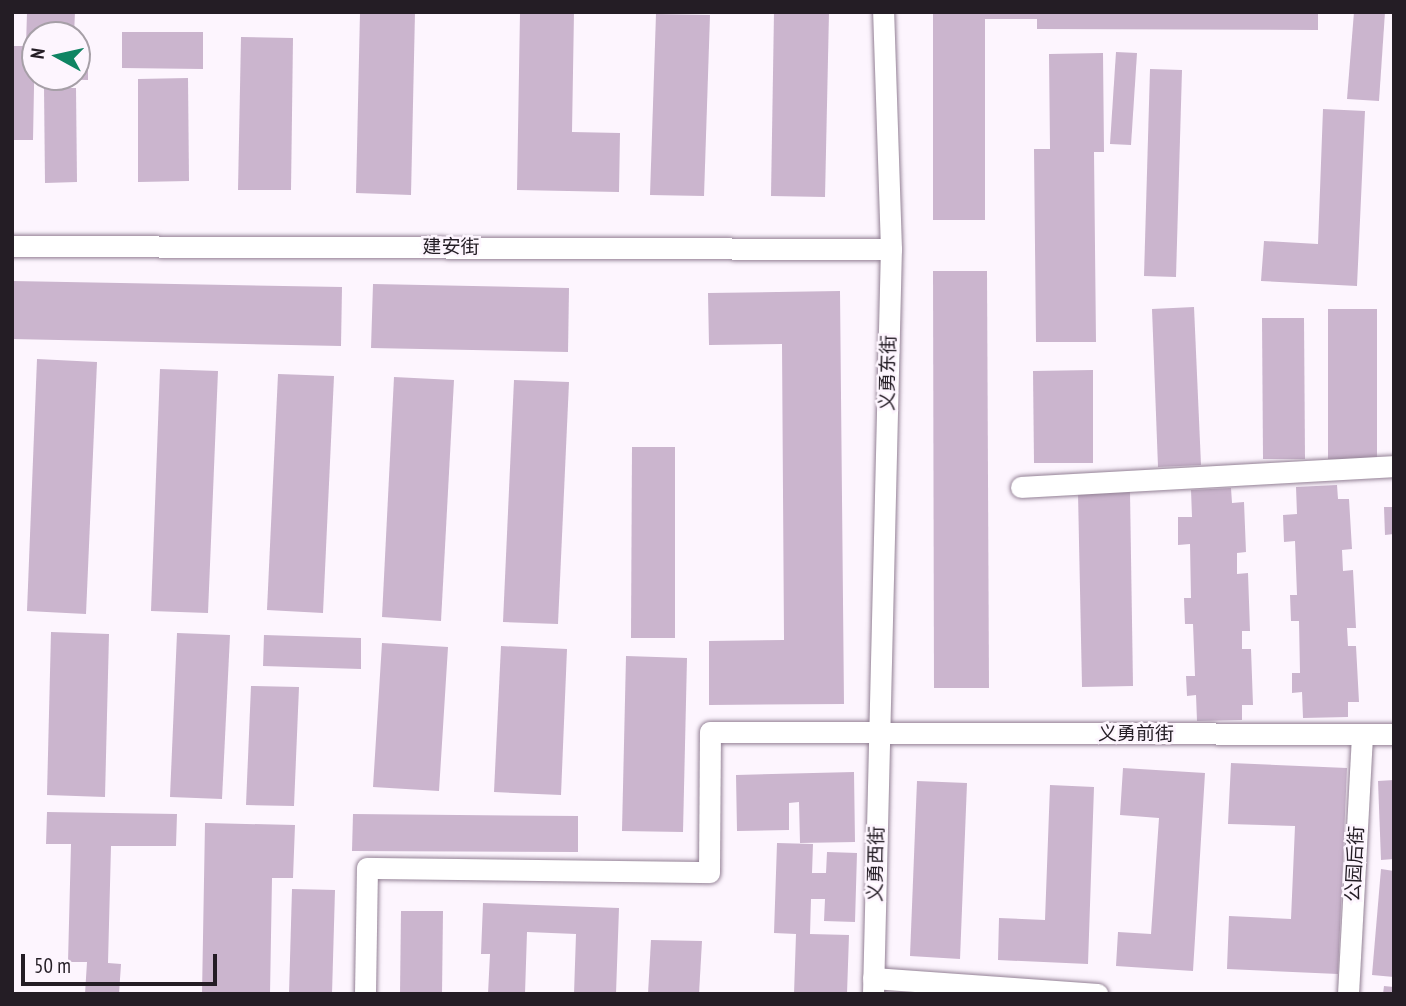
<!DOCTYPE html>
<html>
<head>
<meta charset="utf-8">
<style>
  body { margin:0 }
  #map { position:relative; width:1406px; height:1006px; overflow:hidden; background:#fdf5fe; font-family:"PT Sans Narrow","Noto Sans SC",sans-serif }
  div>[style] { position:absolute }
  .building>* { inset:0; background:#cbb5ce }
  .roads { filter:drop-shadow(0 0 2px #938195) drop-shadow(0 0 2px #938195) }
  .street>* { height:21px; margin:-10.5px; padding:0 10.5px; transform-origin:10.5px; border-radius:10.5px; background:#fff }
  span { translate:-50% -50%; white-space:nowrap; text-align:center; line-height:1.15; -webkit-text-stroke:5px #fdf5fe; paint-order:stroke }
  .street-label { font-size:19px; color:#241d25 }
  .frame { position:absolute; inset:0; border:14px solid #241d25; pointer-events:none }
  .north { position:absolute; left:21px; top:21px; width:70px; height:70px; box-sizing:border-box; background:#fdf5fe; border:2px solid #a69fa7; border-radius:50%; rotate:278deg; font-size:19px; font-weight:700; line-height:28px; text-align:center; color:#241d25 }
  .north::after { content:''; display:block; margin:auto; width:24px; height:32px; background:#0f8463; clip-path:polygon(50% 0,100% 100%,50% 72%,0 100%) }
  .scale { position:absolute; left:21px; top:954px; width:196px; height:32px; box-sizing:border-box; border:4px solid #241d25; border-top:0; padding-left:9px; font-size:21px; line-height:24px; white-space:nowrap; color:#241d25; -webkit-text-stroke:5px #fdf5fe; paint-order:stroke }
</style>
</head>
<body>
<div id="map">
  <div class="building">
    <div style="clip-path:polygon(27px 12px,75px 12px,74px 35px,35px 35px,33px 140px,12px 140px,12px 46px,26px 46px)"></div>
    <div style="clip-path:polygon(360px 12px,415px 12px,411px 195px,356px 193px)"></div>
    <div style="clip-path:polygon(520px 12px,574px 12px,572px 132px,620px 133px,619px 192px,517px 190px)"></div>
    <div style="clip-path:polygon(774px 12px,829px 12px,825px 197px,771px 196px)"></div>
    <div style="clip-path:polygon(933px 12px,1318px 12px,1318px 30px,1037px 29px,1037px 19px,985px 19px,985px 220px,933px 220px)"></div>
    <div style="clip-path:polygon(1354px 12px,1385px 12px,1379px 101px,1347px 99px)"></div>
    <div style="clip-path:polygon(656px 14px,710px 15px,704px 196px,650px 195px)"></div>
    <div style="clip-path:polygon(122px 32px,203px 32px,203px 69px,122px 68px)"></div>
    <div style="clip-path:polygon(241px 37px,293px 38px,291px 190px,238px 190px)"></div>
    <div style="clip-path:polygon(77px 47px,88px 47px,88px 80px,44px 79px,77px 77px)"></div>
    <div style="clip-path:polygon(1116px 52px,1137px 53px,1131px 145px,1110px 144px)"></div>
    <div style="clip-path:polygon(1103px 53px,1104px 152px,1094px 152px,1096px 342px,1036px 342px,1034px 149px,1050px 149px,1049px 54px)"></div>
    <div style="clip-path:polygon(1150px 69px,1182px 70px,1176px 277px,1144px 276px)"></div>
    <div style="clip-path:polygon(188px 78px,189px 181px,138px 182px,138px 79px)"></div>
    <div style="clip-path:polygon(44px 88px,76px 88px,77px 182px,45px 183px)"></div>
    <div style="clip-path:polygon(1323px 109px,1365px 111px,1357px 286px,1261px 281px,1264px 241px,1318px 244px)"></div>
    <div style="clip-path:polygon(933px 271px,987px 271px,989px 688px,934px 688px)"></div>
    <div style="clip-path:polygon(12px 281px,342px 287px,341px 346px,12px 339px)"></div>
    <div style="clip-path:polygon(373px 284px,569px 288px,568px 352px,371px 348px)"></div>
    <div style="clip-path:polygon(840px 291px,844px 704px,709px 705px,709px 641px,784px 640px,782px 344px,709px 345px,708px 293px)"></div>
    <div style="clip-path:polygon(1194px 307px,1201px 465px,1158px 467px,1152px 309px)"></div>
    <div style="clip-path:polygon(1328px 309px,1377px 309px,1377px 459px,1328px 459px)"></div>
    <div style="clip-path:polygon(1262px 318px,1304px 318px,1305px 459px,1263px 459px)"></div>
    <div style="clip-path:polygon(37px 359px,97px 362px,86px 614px,27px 611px)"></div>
    <div style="clip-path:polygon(160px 369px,218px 371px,208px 613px,151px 611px)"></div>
    <div style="clip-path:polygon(1093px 370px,1093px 463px,1034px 463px,1033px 371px)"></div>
    <div style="clip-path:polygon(278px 374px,334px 376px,323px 613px,267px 610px)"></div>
    <div style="clip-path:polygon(394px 377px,454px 380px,441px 621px,382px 617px)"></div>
    <div style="clip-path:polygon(514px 380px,569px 382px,558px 624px,503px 622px)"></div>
    <div style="clip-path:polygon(632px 447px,675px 447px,675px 638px,631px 638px)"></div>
    <div style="clip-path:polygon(1337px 485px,1338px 499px,1349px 499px,1352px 549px,1342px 550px,1343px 571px,1353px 570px,1356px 628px,1347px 628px,1348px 646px,1356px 646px,1359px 702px,1348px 702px,1348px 717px,1303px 718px,1302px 692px,1292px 693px,1292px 673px,1300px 673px,1299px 621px,1291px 621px,1290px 595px,1297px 595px,1295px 541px,1284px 542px,1283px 515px,1297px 514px,1296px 487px)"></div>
    <div style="clip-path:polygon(1231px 488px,1232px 503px,1244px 502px,1246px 552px,1237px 553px,1237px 574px,1248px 573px,1250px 631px,1242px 631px,1242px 649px,1251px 649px,1253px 705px,1242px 705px,1242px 720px,1197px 721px,1196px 695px,1187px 696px,1186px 676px,1195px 676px,1193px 624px,1185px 624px,1184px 598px,1191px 598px,1190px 544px,1178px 545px,1178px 517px,1192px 517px,1191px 490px)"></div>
    <div style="clip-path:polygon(1130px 492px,1133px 686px,1082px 687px,1078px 493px)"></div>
    <div style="clip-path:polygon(1384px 507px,1394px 507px,1394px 534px,1385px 535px)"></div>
    <div style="clip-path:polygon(51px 632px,109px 634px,105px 797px,47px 795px)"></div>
    <div style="clip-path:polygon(177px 633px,230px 635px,222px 799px,170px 797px)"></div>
    <div style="clip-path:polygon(264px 635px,361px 638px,361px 669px,263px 666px)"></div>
    <div style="clip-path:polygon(382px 643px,448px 647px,439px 791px,373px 787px)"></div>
    <div style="clip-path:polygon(501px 646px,567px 649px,561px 795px,494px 792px)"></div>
    <div style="clip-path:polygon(626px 656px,687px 658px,683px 832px,622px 831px)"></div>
    <div style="clip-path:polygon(251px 686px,299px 687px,294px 806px,246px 805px)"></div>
    <div style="clip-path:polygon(1231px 763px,1347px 768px,1338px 974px,1227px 969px,1229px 916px,1291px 919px,1295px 826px,1228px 824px)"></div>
    <div style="clip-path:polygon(1123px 768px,1205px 773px,1193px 971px,1116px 966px,1118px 932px,1151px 934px,1159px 818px,1120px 815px)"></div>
    <div style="clip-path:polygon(854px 772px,855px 842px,800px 843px,799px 802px,789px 803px,789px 830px,737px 831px,736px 775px)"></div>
    <div style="clip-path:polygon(1394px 780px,1394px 859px,1381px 860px,1378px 781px)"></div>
    <div style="clip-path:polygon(917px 781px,967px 783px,960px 959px,910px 956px)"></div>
    <div style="clip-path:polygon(1050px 785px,1094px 787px,1088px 964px,998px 960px,999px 918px,1045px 920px)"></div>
    <div style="clip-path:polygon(47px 812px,177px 814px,176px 846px,111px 846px,108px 963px,121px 964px,119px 994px,85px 994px,87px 962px,68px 962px,71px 844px,46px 844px)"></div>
    <div style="clip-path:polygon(353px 814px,578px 816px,578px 852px,352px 851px)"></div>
    <div style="clip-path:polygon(205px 823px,295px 825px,293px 878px,272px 878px,270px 994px,202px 994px)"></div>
    <div style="clip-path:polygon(777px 843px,813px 844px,812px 873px,826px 873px,827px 852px,857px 853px,855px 922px,824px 921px,825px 899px,811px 899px,810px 934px,849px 935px,847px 994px,794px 994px,796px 934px,774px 933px)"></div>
    <div style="clip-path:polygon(1381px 869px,1394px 871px,1394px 977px,1372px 975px)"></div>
    <div style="clip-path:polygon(292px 889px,335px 890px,332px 994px,289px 994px)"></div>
    <div style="clip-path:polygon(483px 903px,619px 908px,616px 994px,574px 994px,576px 934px,527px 932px,525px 994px,488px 994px,490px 954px,481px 954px)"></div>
    <div style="clip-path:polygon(401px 911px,443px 911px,442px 994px,400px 994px)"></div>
    <div style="clip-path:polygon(651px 940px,702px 941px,699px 994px,648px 994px)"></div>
    <div style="clip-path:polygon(1384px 986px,1394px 987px,1394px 994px,1383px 994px)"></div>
  </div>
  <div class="roads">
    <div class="street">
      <div style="left:12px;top:246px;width:879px;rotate:0.2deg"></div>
      <div style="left:1021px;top:487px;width:374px;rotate:-3.2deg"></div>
      <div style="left:873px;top:978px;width:225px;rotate:4.1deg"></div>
      <div style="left:365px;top:994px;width:126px;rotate:-89.1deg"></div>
      <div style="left:367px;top:868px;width:342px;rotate:0.7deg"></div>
      <div style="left:709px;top:872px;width:140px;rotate:-89.6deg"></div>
      <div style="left:710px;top:732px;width:684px;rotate:0.17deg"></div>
      <div style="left:873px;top:994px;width:745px;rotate:-88.62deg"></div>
      <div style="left:891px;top:249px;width:237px;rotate:-91.9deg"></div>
      <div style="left:1348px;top:994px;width:260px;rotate:-86.9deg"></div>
    </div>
  </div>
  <div class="street-label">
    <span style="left:451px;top:247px">建安街</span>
    <span style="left:888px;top:373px;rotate:-89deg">义勇东街</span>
    <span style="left:1136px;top:734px">义勇前街</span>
    <span style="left:876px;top:864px;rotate:-89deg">义勇西街</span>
    <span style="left:1355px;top:864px;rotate:-87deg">公园后街</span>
  </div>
  <div class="frame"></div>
  <div class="north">N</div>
  <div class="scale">50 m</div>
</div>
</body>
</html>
